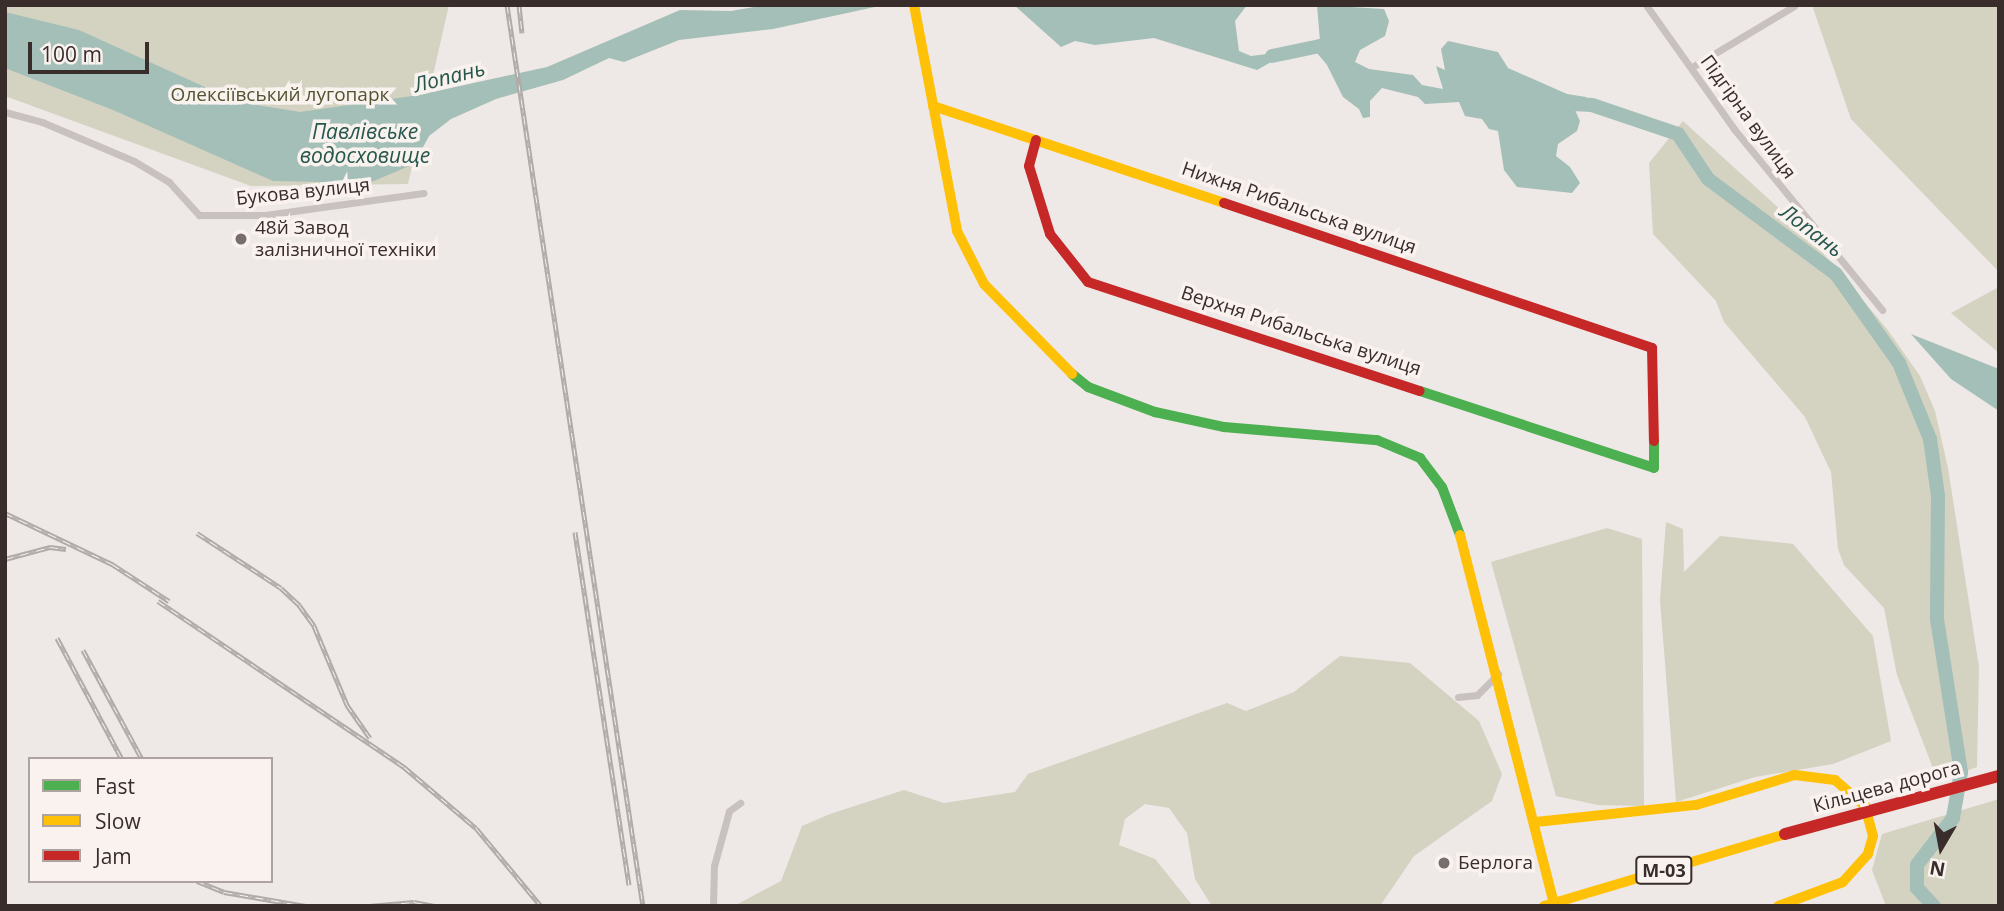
<!DOCTYPE html>
<html>
<head>
<meta charset="utf-8">
<style>
  body { margin:0 }
  #map { position:relative; width:2004px; height:911px; overflow:hidden; background:#eee8e6; font-family:"Open Sans",sans-serif }
  div>[style] { position:absolute }
  .green>* { inset:0; background:#d4d2c1 }
  .water>* { inset:0; background:#a3bfb7 }
  .river>* { height:14px; margin:-7px; padding:0 7px; transform-origin:7px; border-radius:7px; background:#a3bfb7 }
  .street>* { height:7px; margin:-3.5px; padding:0 3.5px; transform-origin:3.5px; border-radius:3.5px; background:#c8c1bf }
  .fast>* { height:10px; margin:-5px; padding:0 5px; transform-origin:5px; border-radius:5px; background:#4caf50 }
  .slow>* { height:10px; margin:-5px; padding:0 5px; transform-origin:5px; border-radius:5px; background:#ffc107 }
  .jam>* { height:10px; margin:-5px; padding:0 5px; transform-origin:5px; border-radius:5px; background:#c62828 }
  .rail>* { height:5px; margin-top:-2.5px; transform-origin:0; background:repeating-linear-gradient(90deg,#faf2ef 0 8px,#b0aaa9 0 16px); box-sizing:border-box; border-block:2px solid #b0aaa9 }
  .jam-bridge>* { height:12px; margin:-6px; padding:0 6px; transform-origin:6px; border-radius:6px; background:#c62828 }
  .dots>* { width:19px; height:19px; translate:-50% -50%; box-sizing:border-box; border:4px solid #faf2ef; border-radius:50% }
  span { translate:-50% -50%; white-space:nowrap; text-align:center; line-height:1.15; -webkit-text-stroke:7px #faf2ef; paint-order:stroke }
  .shield-label span { padding:2px 5px; background:#faf2ef; border:2px solid; border-radius:5px; -webkit-text-stroke-width:0 }
  .shield-label { font-size:18px; color:#392d2c; font-weight:700 }
  .park-label { font-size:19px; color:#525532 }
  .street-label { font-size:19px; color:#392d2c }
  .poi-label { font-size:19px; color:#392d2c }
  .left { translate:0 -50%; text-align:left }
  .water-label { font-size:21px; color:#25574d; font-style:italic }
  .frame { position:absolute; inset:0; border:7px solid #392d2c; pointer-events:none }
  .legend { position:absolute; left:28px; top:757px; width:245px; height:126px; box-sizing:border-box; background:#faf2ef; border:2px solid #ada3a1; margin:0; padding:9px 12px; list-style:none; font-size:21px; color:#392d2c }
  .legend li { display:flex; align-items:center; gap:14px; height:35px }
  .legend b { width:35px; border:2px solid #ada3a1 }
  .north { position:absolute; left:1906px; top:813px; width:70px; height:70px; -webkit-text-stroke:5px #faf2ef; paint-order:stroke; rotate:190deg; font-size:19px; font-weight:700; line-height:28px; text-align:center; color:#392d2c }
  .north::after { content:''; display:block; margin:auto; width:24px; height:32px; background:#392d2c; clip-path:polygon(50% 0,100% 100%,50% 72%,0 100%) }
  .scale { position:absolute; left:28px; top:42px; width:121px; height:32px; box-sizing:border-box; border:4px solid #392d2c; border-top:0; padding-left:9px; font-size:21px; line-height:24px; white-space:nowrap; color:#392d2c; -webkit-text-stroke:5px #faf2ef; paint-order:stroke }
</style>
</head>
<body>
<div id="map">
  <div class="green">
    <div style="clip-path:polygon(5px 5px,449px 5px,408px 184px,251px 186px,5px 96px)"></div>
    <div style="clip-path:polygon(1812px 5px,1999px 5px,1999px 272px,1851px 119px)"></div>
    <div style="clip-path:polygon(1683px 121px,1806px 233px,1887px 329px,1920px 376px,1935px 411px,1948px 468px,1979px 667px,1977px 767px,1938px 781px,1897px 675px,1884px 608px,1844px 565px,1838px 549px,1831px 472px,1805px 417px,1724px 322px,1716px 301px,1653px 234px,1649px 163px)"></div>
    <div style="clip-path:polygon(1999px 287px,1999px 353px,1951px 313px)"></div>
    <div style="clip-path:polygon(1666px 522px,1683px 529px,1684px 572px,1720px 536px,1793px 544px,1873px 636px,1891px 741px,1833px 764px,1755px 777px,1676px 802px,1660px 600px)"></div>
    <div style="clip-path:polygon(1607px 528px,1642px 539px,1644px 806px,1598px 805px,1556px 796px,1491px 562px)"></div>
    <div style="clip-path:polygon(1340px 656px,1410px 663px,1479px 721px,1502px 774px,1492px 801px,1414px 856px,1380px 906px,1212px 906px,1195px 879px,1187px 833px,1169px 808px,1145px 804px,1125px 819px,1119px 845px,1155px 859px,1193px 906px,734px 906px,781px 881px,802px 826px,830px 814px,904px 790px,944px 803px,1015px 792px,1028px 774px,1227px 703px,1246px 711px,1294px 692px)"></div>
    <div style="clip-path:polygon(1999px 799px,1999px 906px,1886px 906px,1872px 870px,1882px 834px)"></div>
  </div>
  <div class="water">
    <div style="clip-path:polygon(765px 5px,884px 5px,773px 29px,679px 40px,624px 62px,609px 58px,563px 80px,496px 99px,451px 119px,429px 136px,414px 164px,369px 183px,273px 181px,113px 110px,5px 68px,5px 12px,79px 30px,238px 102px,300px 112px,419px 95px,547px 67px,680px 10px,731px 11px)"></div>
    <div style="clip-path:polygon(1014px 5px,1247px 5px,1235px 21px,1239px 51px,1251px 56px,1291px 51px,1257px 70px,1154px 38px,1095px 45px,1075px 41px,1061px 47px)"></div>
    <div style="clip-path:polygon(1317px 5px,1384px 9px,1389px 21px,1385px 36px,1360px 50px,1355px 62px,1369px 69px,1413px 75px,1422px 85px,1443px 89px,1436px 66px,1445px 70px,1441px 49px,1448px 41px,1498px 52px,1508px 68px,1567px 94px,1586px 97px,1592px 105px,1575px 110px,1580px 121px,1577px 131px,1558px 144px,1556px 156px,1570px 167px,1580px 183px,1572px 193px,1517px 187px,1504px 170px,1498px 131px,1489px 129px,1482px 119px,1465px 116px,1459px 102px,1425px 104px,1418px 97px,1382px 88px,1370px 101px,1370px 117px,1363px 118px,1359px 109px,1343px 97px,1321px 53px)"></div>
    <div style="clip-path:polygon(1911px 334px,1999px 369px,1999px 411px,1951px 379px)"></div>
  </div>
  <div class="river">
    <div style="left:1272px;top:56px;width:49px;rotate:-11.8deg"></div>
    <div style="left:1320px;top:46px;width:18px;rotate:49deg"></div>
    <div style="left:1573px;top:104px;width:19px;rotate:3deg"></div>
    <div style="left:1592px;top:105px;width:91px;rotate:18.6deg"></div>
    <div style="left:1678px;top:134px;width:54px;rotate:56.3deg"></div>
    <div style="left:1708px;top:179px;width:159px;rotate:36.6deg"></div>
    <div style="left:1836px;top:274px;width:109px;rotate:54.7deg"></div>
    <div style="left:1899px;top:363px;width:82px;rotate:67.8deg"></div>
    <div style="left:1930px;top:439px;width:58px;rotate:82deg"></div>
    <div style="left:1938px;top:496px;width:123px;rotate:90.5deg"></div>
    <div style="left:1937px;top:619px;width:155px;rotate:81.1deg"></div>
    <div style="left:1961px;top:772px;width:47px;rotate:99.9deg"></div>
    <div style="left:1953px;top:818px;width:59px;rotate:127.5deg"></div>
    <div style="left:1917px;top:865px;width:23px;rotate:90deg"></div>
    <div style="left:1917px;top:888px;width:25px;rotate:47deg"></div>
  </div>
  <div class="street">
    <div style="left:1646px;top:5px;width:152px;rotate:54.6deg"></div>
    <div style="left:1734px;top:129px;width:234px;rotate:50.7deg"></div>
    <div style="left:1692px;top:67px;width:119px;rotate:-30.9deg"></div>
    <div style="left:5px;top:112px;width:38px;rotate:15deg"></div>
    <div style="left:42px;top:122px;width:100px;rotate:23deg"></div>
    <div style="left:134px;top:161px;width:41px;rotate:31deg"></div>
    <div style="left:169px;top:182px;width:45px;rotate:47.7deg"></div>
    <div style="left:199px;top:215px;width:66px"></div>
    <div style="left:265px;top:215px;width:160px;rotate:-7.9deg"></div>
    <div style="left:1458px;top:697px;width:19px;rotate:-6deg"></div>
    <div style="left:1477px;top:695px;width:30px;rotate:-45deg"></div>
    <div style="left:713px;top:906px;width:40px;rotate:-88.6deg"></div>
    <div style="left:714px;top:866px;width:57px;rotate:-74.7deg"></div>
    <div style="left:729px;top:811px;width:14px;rotate:-36deg"></div>
  </div>
  <div class="fast">
    <div style="left:1072px;top:374px;width:21px;rotate:39deg"></div>
    <div style="left:1088px;top:387px;width:72px;rotate:20.5deg"></div>
    <div style="left:1155px;top:412px;width:71px;rotate:12.3deg"></div>
    <div style="left:1224px;top:427px;width:154px;rotate:4.9deg"></div>
    <div style="left:1377px;top:440px;width:47px;rotate:22.7deg"></div>
    <div style="left:1420px;top:458px;width:36px;rotate:53deg"></div>
    <div style="left:1442px;top:487px;width:51px;rotate:69.4deg"></div>
    <div style="left:1420px;top:391px;width:246px;rotate:18.2deg"></div>
    <div style="left:1654px;top:468px;width:27px;rotate:-90deg"></div>
  </div>
  <div class="slow">
    <div style="left:914px;top:5px;width:230px;rotate:79.2deg"></div>
    <div style="left:957px;top:231px;width:59px;rotate:63deg"></div>
    <div style="left:984px;top:284px;width:126px;rotate:45.6deg"></div>
    <div style="left:933px;top:106px;width:307px;rotate:18.4deg"></div>
    <div style="left:1460px;top:535px;width:380px;rotate:75.7deg"></div>
    <div style="left:1536px;top:822px;width:161px;rotate:-6.1deg"></div>
    <div style="left:1696px;top:805px;width:103px;rotate:-16.9deg"></div>
    <div style="left:1795px;top:775px;width:40px;rotate:7.1deg"></div>
    <div style="left:1835px;top:780px;width:40px;rotate:41deg"></div>
    <div style="left:1865px;top:806px;width:31px;rotate:75deg"></div>
    <div style="left:1873px;top:836px;width:19px;rotate:106deg"></div>
    <div style="left:1868px;top:854px;width:38px;rotate:132deg"></div>
    <div style="left:1843px;top:882px;width:69px;rotate:159.7deg"></div>
    <div style="left:1544px;top:906px;width:252px;rotate:-16.6deg"></div>
  </div>
  <div class="jam">
    <div style="left:1036px;top:140px;width:27px;rotate:105deg"></div>
    <div style="left:1029px;top:166px;width:71px;rotate:72.8deg"></div>
    <div style="left:1050px;top:234px;width:61px;rotate:51.6deg"></div>
    <div style="left:1088px;top:282px;width:349px;rotate:18.2deg"></div>
    <div style="left:1224px;top:203px;width:452px;rotate:18.7deg"></div>
    <div style="left:1652px;top:348px;width:93px;rotate:88.8deg"></div>
  </div>
  <div class="rail">
    <div style="left:507px;top:5px;width:911px;rotate:81.42deg"></div>
    <div style="left:519px;top:5px;width:28px;rotate:84deg"></div>
    <div style="left:5px;top:513px;width:119px;rotate:25.5deg"></div>
    <div style="left:112px;top:564px;width:68px;rotate:33deg"></div>
    <div style="left:575px;top:532px;width:357px;rotate:81.3deg"></div>
    <div style="left:197px;top:533px;width:100px;rotate:33.2deg"></div>
    <div style="left:281px;top:588px;width:25px;rotate:43deg"></div>
    <div style="left:299px;top:605px;width:26px;rotate:54deg"></div>
    <div style="left:314px;top:626px;width:86px;rotate:67.3deg"></div>
    <div style="left:347px;top:705px;width:40px;rotate:55.1deg"></div>
    <div style="left:5px;top:559px;width:47px;rotate:-14.9deg"></div>
    <div style="left:50px;top:547px;width:16px;rotate:7deg"></div>
    <div style="left:158px;top:601px;width:297px;rotate:34deg"></div>
    <div style="left:404px;top:767px;width:94px;rotate:40.3deg"></div>
    <div style="left:476px;top:828px;width:102px;rotate:50.2deg"></div>
    <div style="left:57px;top:638px;width:137px;rotate:61.8deg"></div>
    <div style="left:83px;top:650px;width:124px;rotate:61.6deg"></div>
    <div style="left:197px;top:881px;width:29px;rotate:22deg"></div>
    <div style="left:224px;top:892px;width:83px;rotate:9.7deg"></div>
    <div style="left:369px;top:906px;width:45px;rotate:-5.1deg"></div>
    <div style="left:414px;top:902px;width:21px;rotate:11deg"></div>
  </div>
  <div class="jam-bridge">
    <div style="left:1785px;top:834px;width:222px;rotate:-15.2deg"></div>
  </div>
  <div class="dots">
    <div style="left:241px;top:239px;background:#786e6d"></div>
    <div style="left:1444px;top:863px;background:#786e6d"></div>
  </div>
  <div class="shield-label">
    <span style="left:1664px;top:870px">М-03</span>
  </div>
  <div class="park-label">
    <span style="left:280px;top:95px">Олексіївський лугопарк</span>
  </div>
  <div class="street-label">
    <span style="left:1748px;top:117px;rotate:54deg">Підгірна вулиця</span>
    <span style="left:303px;top:192px;rotate:-6deg">Букова вулиця</span>
    <span style="left:1299px;top:208px;rotate:19deg">Нижня Рибальська вулиця</span>
    <span style="left:1301px;top:331px;rotate:18deg">Верхня Рибальська вулиця</span>
    <span style="left:1887px;top:787px;rotate:-15deg">Кільцева дорога</span>
  </div>
  <div class="poi-label">
    <span class="left" style="left:255px;top:239px">48й Завод<br>залізничної техніки</span>
    <span class="left" style="left:1458px;top:863px">Берлога</span>
  </div>
  <div class="water-label">
    <span style="left:449px;top:76px;rotate:-14deg">Лопань</span>
    <span style="left:365px;top:143px">Павлівське<br>водосховище</span>
    <span style="left:1812px;top:230px;rotate:37deg">Лопань</span>
  </div>
  <div class="frame"></div>
  <ul class="legend">
  <li><b style="height:9px;background:#4caf50"></b>Fast</li>
  <li><b style="height:9px;background:#ffc107"></b>Slow</li>
  <li><b style="height:9px;background:#c62828"></b>Jam</li>
  </ul>
  <div class="north">N</div>
  <div class="scale">100 m</div>
</div>
</body>
</html>
